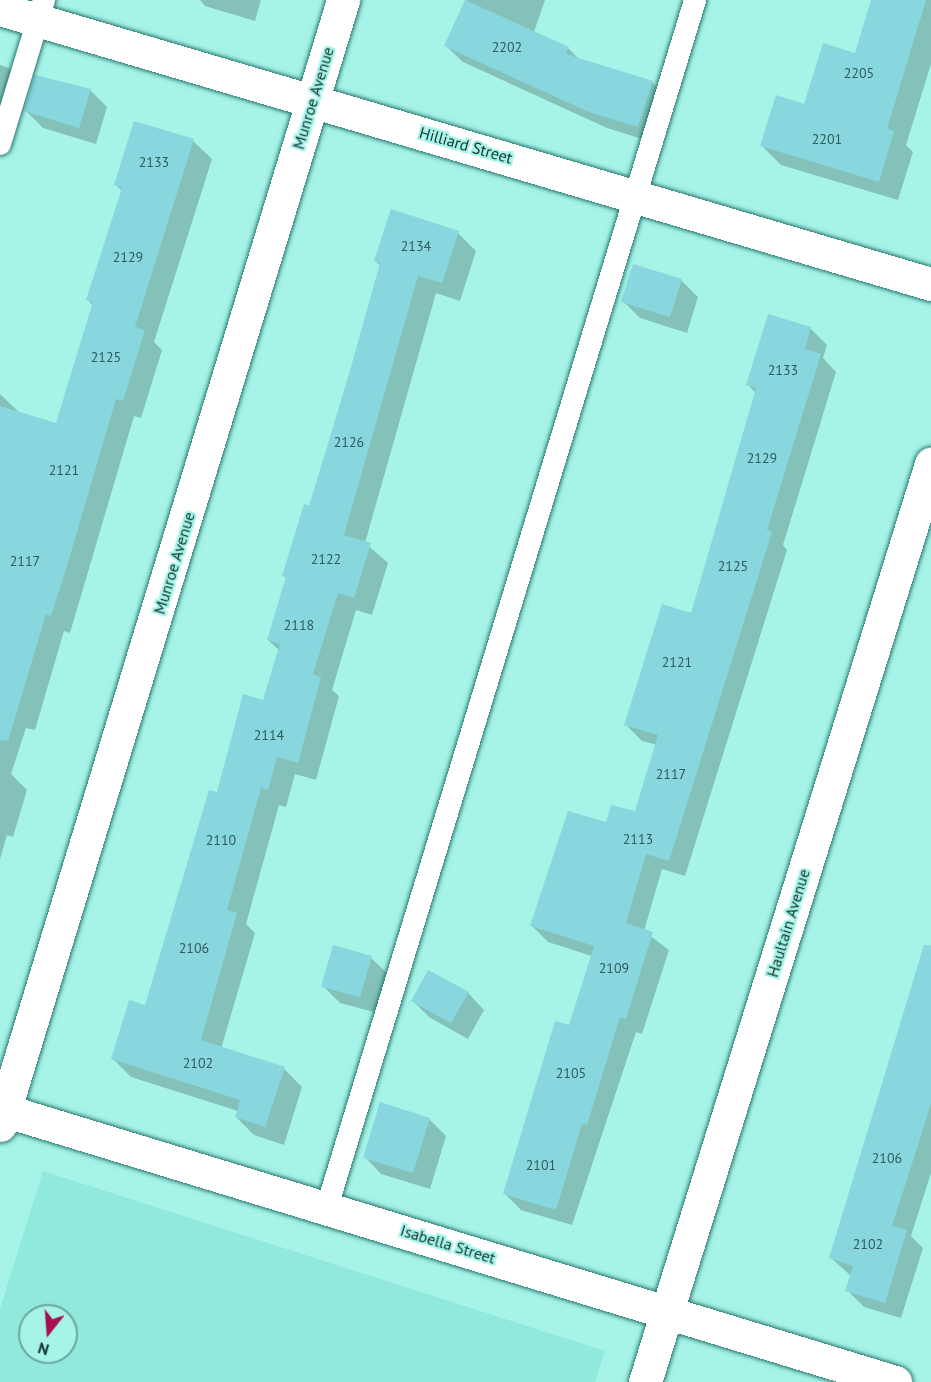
<!DOCTYPE html>
<html>
<head>
<meta charset="utf-8">
<style>
  body { margin:0 }
  #map { position:relative; width:931px; height:1382px; overflow:hidden; background:#a6f3e8; font-family:"PT Sans",sans-serif }
  div>[style] { position:absolute }
  .built>* { inset:0; background:#91e9dd }
  .shadow>* { inset:0; background:#0003 }
  .building>* { inset:0; background:#88d6de }
  .roads { filter:drop-shadow(0 0 2px #27776e) drop-shadow(0 0 2px #27776e) }
  .lane>* { height:22px; margin:-11px; padding:0 11px; transform-origin:11px; border-radius:11px; background:#fff }
  .street>* { height:33px; margin:-16.5px; padding:0 16.5px; transform-origin:16.5px; border-radius:16.5px; background:#fff }
  span { translate:-50% -50%; white-space:nowrap; text-align:center; line-height:1.15; -webkit-text-stroke:4.5px #a6f3e8; paint-order:stroke }
  .number-label { font-size:14px; color:#305c5b }
  .number-label span { -webkit-text-stroke-width:0 }
  .street-label { font-size:16px; color:#13342f }
  .north { position:absolute; left:18px; top:1304px; width:60px; height:60px; box-sizing:border-box; background:#a6f3e8; border:2px solid #6ba79e; border-radius:50%; rotate:197deg; font-size:16px; font-weight:700; line-height:24px; text-align:center; color:#13342f }
  .north::after { content:''; display:block; margin:auto; width:21px; height:27px; background:#a5124f; clip-path:polygon(50% 0,100% 100%,50% 72%,0 100%) }
</style>
</head>
<body>
<div id="map">
  <div class="built">
    <div style="clip-path:polygon(evenodd,43px 1171px,605px 1351px,595px 1382px,0 1382px,0 1309px,43px 1171px,30px 1316px,66px 1316px,66px 1352px,30px 1352px,30px 1316px)"></div>
  </div>
  <div class="shadow">
    <div style="clip-path:polygon(200px 0,261px 0,255px 21px,205px 6px)"></div>
    <div style="clip-path:polygon(467px 0,545px 0,534px 32px,568px 48px,580px 60px,652px 82px,669px 99px,655px 143px,607px 128px,463px 62px,446px 46px)"></div>
    <div style="clip-path:polygon(874px 0,931px 0,931px 64px,906px 145px,913px 152px,898px 200px,781px 165px,762px 146px,856px 55px)"></div>
    <div style="clip-path:polygon(0 65px,9px 68px,25px 84px,0 125px)"></div>
    <div style="clip-path:polygon(90px 90px,107px 107px,96px 144px,43px 128px,26px 111px)"></div>
    <div style="clip-path:polygon(193px 141px,212px 159px,154px 342px,162px 350px,141px 418px,134px 416px,70px 633px,64px 631px,35px 730px,26px 728px,11px 774px,27px 790px,13px 837px,7px 835px,0 859px,0 394px,20px 413px,57px 425px,93px 306px,88px 300px,122px 191px,116px 185px)"></div>
    <div style="clip-path:polygon(458px 233px,476px 251px,460px 301px,436px 293px,365px 543px,388px 563px,372px 615px,356px 610px,332px 690px,339px 696px,316px 780px,295px 774px,286px 807px,279px 805px,246px 924px,255px 933px,221px 1049px,284px 1069px,302px 1087px,284px 1145px,254px 1135px,236px 1117px,238px 1111px,131px 1077px,112px 1058px,146px 1007px,218px 793px,264px 702px,280px 651px,268px 640px,287px 579px,283px 575px,310px 507px,381px 266px,375px 261px)"></div>
    <div style="clip-path:polygon(681px 280px,698px 297px,687px 333px,640px 318px,623px 301px)"></div>
    <div style="clip-path:polygon(769px 316px,811px 329px,827px 345px,823px 358px,836px 372px,783px 545px,787px 550px,685px 876px,662px 869px,644px 931px,669px 950px,642px 1034px,636px 1032px,572px 1225px,521px 1210px,505px 1194px,570px 1027px,592px 956px,548px 942px,532px 926px,607px 824px,636px 813px,657px 745px,642px 741px,625px 724px,692px 615px,756px 393px,748px 385px)"></div>
    <div style="clip-path:polygon(931px 944px,931px 1173px,911px 1236px,923px 1248px,901px 1318px,864px 1307px,847px 1290px,851px 1276px,831px 1258px)"></div>
    <div style="clip-path:polygon(371px 958px,388px 974px,377px 1013px,340px 1003px,323px 986px)"></div>
    <div style="clip-path:polygon(468px 993px,484px 1010px,468px 1039px,429px 1017px,413px 1001px)"></div>
    <div style="clip-path:polygon(429px 1119px,446px 1136px,430px 1189px,381px 1174px,365px 1157px)"></div>
  </div>
  <div class="building">
    <div style="clip-path:polygon(465px 0,569px 47px,566px 54px,653px 81px,638px 127px,589px 112px,444px 46px)"></div>
    <div style="clip-path:polygon(871px 0,926px 0,887px 129px,894px 131px,879px 182px,760px 146px,776px 95px,804px 104px,823px 43px,855px 53px)"></div>
    <div style="clip-path:polygon(35px 75px,91px 89px,79px 128px,24px 111px)"></div>
    <div style="clip-path:polygon(134px 121px,194px 139px,135px 327px,145px 330px,123px 401px,116px 399px,67px 566px,51px 616px,46px 614px,8px 741px,0 740px,0 406px,56px 423px,93px 302px,86px 300px,122px 188px,114px 185px)"></div>
    <div style="clip-path:polygon(391px 209px,459px 231px,442px 283px,418px 276px,344px 535px,371px 543px,354px 598px,338px 593px,313px 674px,321px 677px,298px 763px,277px 757px,268px 790px,261px 788px,227px 910px,237px 913px,201px 1040px,285px 1067px,265px 1127px,235px 1117px,240px 1100px,111px 1059px,129px 1000px,145px 1005px,209px 790px,217px 792px,243px 694px,263px 700px,280px 644px,267px 640px,286px 577px,282px 576px,304px 504px,309px 506px,348px 378px,380px 263px,374px 261px)"></div>
    <div style="clip-path:polygon(633px 264px,682px 279px,670px 317px,621px 302px)"></div>
    <div style="clip-path:polygon(768px 314px,811px 327px,805px 349px,821px 354px,767px 530px,772px 532px,669px 861px,646px 854px,626px 923px,653px 932px,626px 1019px,620px 1017px,587px 1125px,582px 1124px,556px 1210px,503px 1194px,555px 1021px,569px 1025px,594px 946px,530px 926px,568px 811px,606px 822px,611px 805px,635px 811px,658px 735px,624px 725px,662px 604px,691px 613px,756px 388px,746px 385px)"></div>
    <div style="clip-path:polygon(333px 945px,372px 956px,360px 997px,321px 987px)"></div>
    <div style="clip-path:polygon(924px 945px,931px 946px,931px 1104px,892px 1226px,907px 1230px,885px 1303px,845px 1291px,853px 1266px,829px 1258px)"></div>
    <div style="clip-path:polygon(428px 970px,469px 992px,451px 1023px,411px 1001px)"></div>
    <div style="clip-path:polygon(380px 1102px,430px 1118px,413px 1173px,363px 1158px)"></div>
  </div>
  <div class="roads">
    <div class="lane">
      <div style="left:0;top:144px;width:151px;rotate:-73deg"></div>
      <div style="left:327px;top:1207px;width:1262px;rotate:-73.04deg"></div>
    </div>
    <div class="street">
      <div style="left:0;top:9px;width:971px;rotate:16.46deg"></div>
      <div style="left:0;top:1109px;width:936px;rotate:16.96deg"></div>
      <div style="left:0;top:1125px;width:1176px;rotate:-73.04deg"></div>
      <div style="left:645px;top:1382px;width:962px;rotate:-72.7deg"></div>
    </div>
  </div>
  <div class="number-label">
    <span style="left:507px;top:47px">2202</span>
    <span style="left:859px;top:73px">2205</span>
    <span style="left:827px;top:139px">2201</span>
    <span style="left:154px;top:162px">2133</span>
    <span style="left:416px;top:246px">2134</span>
    <span style="left:128px;top:257px">2129</span>
    <span style="left:106px;top:357px">2125</span>
    <span style="left:783px;top:370px">2133</span>
    <span style="left:349px;top:442px">2126</span>
    <span style="left:762px;top:458px">2129</span>
    <span style="left:64px;top:470px">2121</span>
    <span style="left:326px;top:559px">2122</span>
    <span style="left:25px;top:561px">2117</span>
    <span style="left:733px;top:566px">2125</span>
    <span style="left:299px;top:625px">2118</span>
    <span style="left:677px;top:662px">2121</span>
    <span style="left:269px;top:735px">2114</span>
    <span style="left:671px;top:774px">2117</span>
    <span style="left:638px;top:839px">2113</span>
    <span style="left:221px;top:840px">2110</span>
    <span style="left:194px;top:948px">2106</span>
    <span style="left:614px;top:968px">2109</span>
    <span style="left:198px;top:1063px">2102</span>
    <span style="left:571px;top:1073px">2105</span>
    <span style="left:887px;top:1158px">2106</span>
    <span style="left:541px;top:1165px">2101</span>
    <span style="left:868px;top:1244px">2102</span>
  </div>
  <div class="street-label">
    <span style="left:313px;top:98px;rotate:-73deg">Munroe Avenue</span>
    <span style="left:466px;top:145px;rotate:16deg">Hilliard Street</span>
    <span style="left:174px;top:563px;rotate:-73deg">Munroe Avenue</span>
    <span style="left:788px;top:923px;rotate:-73deg">Haultain Avenue</span>
    <span style="left:448px;top:1244px;rotate:17deg">Isabella Street</span>
  </div>
  <div class="north">N</div>
</div>
</body>
</html>
